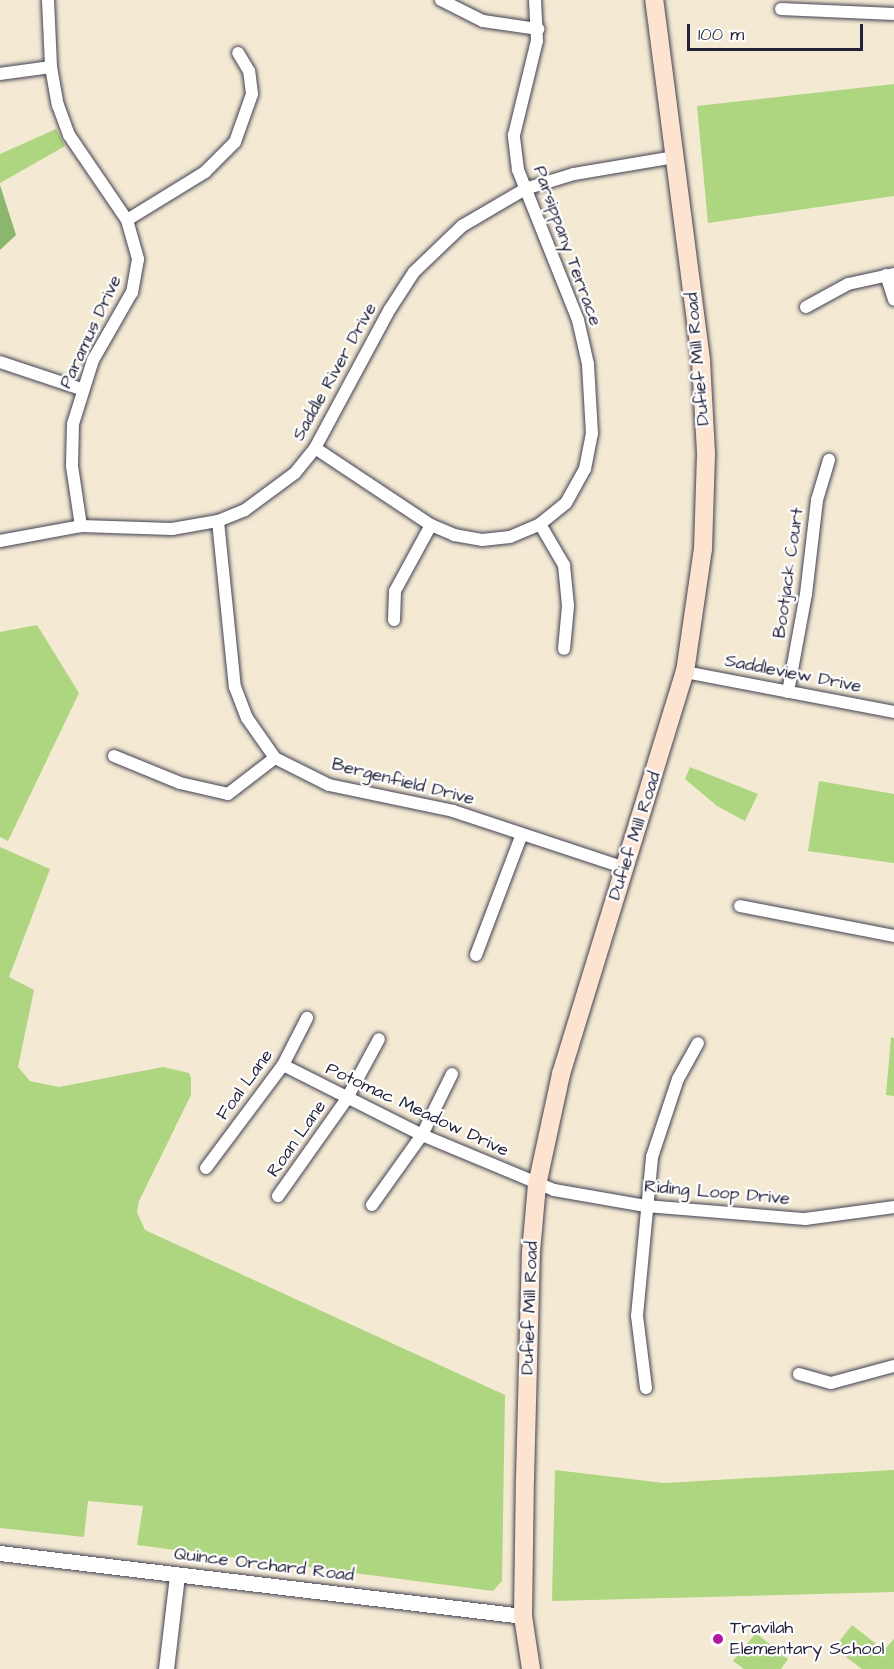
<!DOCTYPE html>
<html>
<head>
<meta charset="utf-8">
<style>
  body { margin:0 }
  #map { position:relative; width:894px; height:1669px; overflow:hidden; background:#f4ead4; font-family:"Architects Daughter",sans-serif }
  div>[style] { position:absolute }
  .green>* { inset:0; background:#aed57f }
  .forest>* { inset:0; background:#8ab66e }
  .roads { filter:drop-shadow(0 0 2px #424052) drop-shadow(0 0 2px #424052) }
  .minor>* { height:12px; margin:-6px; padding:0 6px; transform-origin:6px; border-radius:6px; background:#fff }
  .tertiary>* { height:15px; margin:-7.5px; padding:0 7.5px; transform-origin:7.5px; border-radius:7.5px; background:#fff }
  .secondary>* { height:18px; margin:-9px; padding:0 9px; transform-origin:9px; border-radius:9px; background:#fde4d1 }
  .dots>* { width:16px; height:16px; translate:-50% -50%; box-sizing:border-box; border:3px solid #fff; border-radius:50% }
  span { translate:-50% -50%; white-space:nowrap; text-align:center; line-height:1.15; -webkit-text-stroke:4.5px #fff; paint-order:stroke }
  .street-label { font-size:18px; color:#22223b }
  .poi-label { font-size:18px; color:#22223b }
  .left { translate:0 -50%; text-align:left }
  .scale { position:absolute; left:687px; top:24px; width:176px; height:27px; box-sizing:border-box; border:3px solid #22223b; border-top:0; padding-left:8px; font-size:18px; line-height:21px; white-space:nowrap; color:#22223b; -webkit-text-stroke:4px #fff; paint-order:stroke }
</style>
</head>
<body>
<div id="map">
  <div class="green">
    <div style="clip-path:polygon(894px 84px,894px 196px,708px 223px,697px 106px)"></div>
    <div style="clip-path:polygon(56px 129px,65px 146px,0 183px,0 154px)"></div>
    <div style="clip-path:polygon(37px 625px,79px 693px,8px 841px,0 837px,0 632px)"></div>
    <div style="clip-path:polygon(690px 767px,758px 794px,745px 821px,717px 806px,685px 779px)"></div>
    <div style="clip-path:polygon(819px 781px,894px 794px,894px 863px,808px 851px)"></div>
    <div style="clip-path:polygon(0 847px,50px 869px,9px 977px,34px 990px,18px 1067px,30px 1081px,59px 1087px,163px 1067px,189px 1073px,191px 1078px,191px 1095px,139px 1201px,137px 1212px,145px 1230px,505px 1395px,502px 1581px,493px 1591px,137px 1545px,143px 1506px,88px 1501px,84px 1537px,0 1528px)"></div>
    <div style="clip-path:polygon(891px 1037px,894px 1038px,894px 1096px,886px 1095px)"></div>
    <div style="clip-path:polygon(555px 1470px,664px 1483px,894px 1470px,894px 1592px,552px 1601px)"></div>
    <div style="clip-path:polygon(852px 1625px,884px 1650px,894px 1639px,894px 1669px,862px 1669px,834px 1648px)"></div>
    <div style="clip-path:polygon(756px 1633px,788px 1659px,781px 1669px,744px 1669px,733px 1661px)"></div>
  </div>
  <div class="forest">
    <div style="clip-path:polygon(0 185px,16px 235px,0 250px)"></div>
  </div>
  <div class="roads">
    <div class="minor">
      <div style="left:48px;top:0;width:67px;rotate:87.4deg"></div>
      <div style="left:51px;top:67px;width:39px;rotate:80deg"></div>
      <div style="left:58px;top:105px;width:32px;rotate:70deg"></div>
      <div style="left:69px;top:135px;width:103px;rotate:55.7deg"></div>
      <div style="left:127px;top:220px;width:41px;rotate:74.2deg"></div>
      <div style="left:138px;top:259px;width:34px;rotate:100deg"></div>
      <div style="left:132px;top:292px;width:78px;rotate:119.8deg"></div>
      <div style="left:93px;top:360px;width:67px;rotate:107.4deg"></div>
      <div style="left:73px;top:424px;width:42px;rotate:91.4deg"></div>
      <div style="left:72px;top:466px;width:61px;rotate:81.5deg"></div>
      <div style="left:441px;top:0;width:47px;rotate:26.6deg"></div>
      <div style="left:483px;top:21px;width:56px;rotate:8.3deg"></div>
      <div style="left:781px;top:9px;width:113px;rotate:2.5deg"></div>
      <div style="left:0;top:74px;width:51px;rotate:-7.8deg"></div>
      <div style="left:127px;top:220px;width:92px;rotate:-31.6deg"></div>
      <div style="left:205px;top:172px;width:42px;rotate:-45deg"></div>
      <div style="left:235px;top:142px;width:51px;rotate:-70.5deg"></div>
      <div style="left:252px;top:94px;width:23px;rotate:-97deg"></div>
      <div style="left:249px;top:71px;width:21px;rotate:-121deg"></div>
      <div style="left:886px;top:275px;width:26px;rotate:72deg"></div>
      <div style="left:806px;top:307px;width:48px;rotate:-28.7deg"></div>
      <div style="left:848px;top:284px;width:47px;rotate:-12.3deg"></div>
      <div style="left:0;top:362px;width:85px;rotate:18.4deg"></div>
      <div style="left:315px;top:448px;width:139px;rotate:33.6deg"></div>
      <div style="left:431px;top:525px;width:25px;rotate:23deg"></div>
      <div style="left:454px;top:535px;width:28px;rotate:10deg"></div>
      <div style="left:482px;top:540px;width:28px;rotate:-6deg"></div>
      <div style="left:510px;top:537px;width:33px;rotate:-23deg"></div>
      <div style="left:540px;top:524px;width:33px;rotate:-39deg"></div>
      <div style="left:566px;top:503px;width:39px;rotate:-61deg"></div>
      <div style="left:585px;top:469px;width:36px;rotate:-79deg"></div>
      <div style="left:592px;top:434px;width:70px;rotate:-93.3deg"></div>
      <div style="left:588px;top:364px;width:45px;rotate:-102.8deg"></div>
      <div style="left:578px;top:320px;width:162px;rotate:-111.8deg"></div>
      <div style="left:518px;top:170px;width:35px;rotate:-97deg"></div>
      <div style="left:514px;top:135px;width:97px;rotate:-76.3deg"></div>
      <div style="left:537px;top:41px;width:41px;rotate:-92.8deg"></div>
      <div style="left:218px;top:521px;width:167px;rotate:84.2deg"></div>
      <div style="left:235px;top:687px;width:33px;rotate:69deg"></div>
      <div style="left:247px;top:718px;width:49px;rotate:55deg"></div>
      <div style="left:275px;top:758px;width:60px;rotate:26.6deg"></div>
      <div style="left:329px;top:785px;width:127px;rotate:11.8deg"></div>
      <div style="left:453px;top:811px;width:181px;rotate:18.3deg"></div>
      <div style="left:540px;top:524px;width:48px;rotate:59.7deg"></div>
      <div style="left:564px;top:565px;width:41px;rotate:84.4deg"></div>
      <div style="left:568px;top:606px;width:43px;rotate:95.3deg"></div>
      <div style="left:0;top:541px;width:82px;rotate:-10.5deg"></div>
      <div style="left:81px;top:526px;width:91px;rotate:1.9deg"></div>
      <div style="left:172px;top:529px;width:47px;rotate:-9.9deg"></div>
      <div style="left:218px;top:521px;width:29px;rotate:-22deg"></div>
      <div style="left:245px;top:510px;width:62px;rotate:-36.5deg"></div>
      <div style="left:295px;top:473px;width:32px;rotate:-51deg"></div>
      <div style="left:315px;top:448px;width:158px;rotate:-61.7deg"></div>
      <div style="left:390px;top:309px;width:44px;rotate:-57deg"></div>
      <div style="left:414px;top:272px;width:66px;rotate:-43.8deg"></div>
      <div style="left:462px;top:226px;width:73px;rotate:-30.4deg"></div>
      <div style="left:525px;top:189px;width:51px;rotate:-17deg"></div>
      <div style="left:574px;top:174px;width:102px;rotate:-9.6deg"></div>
      <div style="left:394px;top:620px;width:29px;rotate:-88deg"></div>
      <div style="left:395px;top:591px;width:75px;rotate:-61.4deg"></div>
      <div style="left:685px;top:672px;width:213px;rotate:10.8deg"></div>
      <div style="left:788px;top:692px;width:100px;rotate:-79.6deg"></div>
      <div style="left:806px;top:594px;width:95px;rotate:-83.3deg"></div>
      <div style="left:817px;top:500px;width:42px;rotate:-73.3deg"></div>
      <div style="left:114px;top:756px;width:71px;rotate:22.2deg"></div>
      <div style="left:180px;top:783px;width:49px;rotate:12.9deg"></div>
      <div style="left:228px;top:794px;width:59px;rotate:-37.5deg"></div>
      <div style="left:740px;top:906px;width:157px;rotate:11deg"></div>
      <div style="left:476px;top:955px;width:129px;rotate:-69.2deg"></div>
      <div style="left:283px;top:1065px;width:156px;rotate:26.7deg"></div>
      <div style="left:422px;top:1135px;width:143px;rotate:22.6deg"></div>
      <div style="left:554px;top:1190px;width:93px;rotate:9.9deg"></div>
      <div style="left:646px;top:1206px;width:160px;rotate:4.7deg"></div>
      <div style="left:805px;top:1219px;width:90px;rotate:-7.7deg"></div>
      <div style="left:206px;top:1168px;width:129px;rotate:-53.2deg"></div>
      <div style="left:283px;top:1065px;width:53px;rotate:-62.9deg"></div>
      <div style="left:278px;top:1196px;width:118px;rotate:-54.7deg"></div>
      <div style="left:346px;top:1100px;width:69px;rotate:-61.6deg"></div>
      <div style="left:372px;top:1205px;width:86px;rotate:-54.5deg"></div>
      <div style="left:422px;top:1135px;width:68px;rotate:-63.8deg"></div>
      <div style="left:799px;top:1374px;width:33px;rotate:16deg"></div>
      <div style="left:831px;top:1383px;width:65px;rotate:-15.1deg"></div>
      <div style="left:646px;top:1388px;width:73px;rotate:-97.1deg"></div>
      <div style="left:637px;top:1316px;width:160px;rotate:-84.6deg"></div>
      <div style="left:652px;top:1157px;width:82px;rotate:-71.6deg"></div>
      <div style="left:678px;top:1079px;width:41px;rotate:-60.9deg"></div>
    </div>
    <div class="tertiary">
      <div style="left:0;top:1553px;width:527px;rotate:6.87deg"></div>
      <div style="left:166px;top:1669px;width:95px;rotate:-83.3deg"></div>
    </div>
    <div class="secondary">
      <div style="left:531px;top:1669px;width:54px;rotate:-98.6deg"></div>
      <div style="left:523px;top:1616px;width:137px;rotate:-89.2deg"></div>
      <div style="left:525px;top:1479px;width:227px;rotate:-88.5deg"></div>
      <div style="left:531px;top:1252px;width:67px;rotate:-84.9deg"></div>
      <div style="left:537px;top:1185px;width:114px;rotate:-77.8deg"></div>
      <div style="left:561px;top:1074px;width:421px;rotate:-72.9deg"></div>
      <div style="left:685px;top:672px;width:124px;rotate:-81.7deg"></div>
      <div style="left:703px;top:549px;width:96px;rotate:-88.2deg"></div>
      <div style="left:706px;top:453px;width:93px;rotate:-93.1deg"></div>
      <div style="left:701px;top:360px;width:363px;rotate:-97.4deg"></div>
    </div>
  </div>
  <div class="dots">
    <div style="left:718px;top:1639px;background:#b5179e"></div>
  </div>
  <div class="street-label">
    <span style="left:567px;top:246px;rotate:70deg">Parsippany Terrace</span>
    <span style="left:91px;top:332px;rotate:-65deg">Paramus Drive</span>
    <span style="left:698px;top:359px;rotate:-95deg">Dufief Mill Road</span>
    <span style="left:335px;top:372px;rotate:-61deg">Saddle River Drive</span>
    <span style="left:789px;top:573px;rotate:-82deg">Bootjack Court</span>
    <span style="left:793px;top:674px;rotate:11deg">Saddleview Drive</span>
    <span style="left:403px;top:782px;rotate:14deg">Bergenfield Drive</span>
    <span style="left:635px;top:836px;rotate:-72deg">Dufief Mill Road</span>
    <span style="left:245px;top:1085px;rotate:-54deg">Foal Lane</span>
    <span style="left:417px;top:1110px;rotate:25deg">Potomac Meadow Drive</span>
    <span style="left:297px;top:1139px;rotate:-55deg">Roan Lane</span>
    <span style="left:717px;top:1193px;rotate:5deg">Riding Loop Drive</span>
    <span style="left:530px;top:1308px;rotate:-88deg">Dufief Mill Road</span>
    <span style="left:264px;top:1565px;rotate:7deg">Quince Orchard Road</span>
  </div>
  <div class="poi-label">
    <span class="left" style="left:730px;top:1639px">Travilah<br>Elementary School</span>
  </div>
  <div class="scale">100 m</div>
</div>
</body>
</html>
